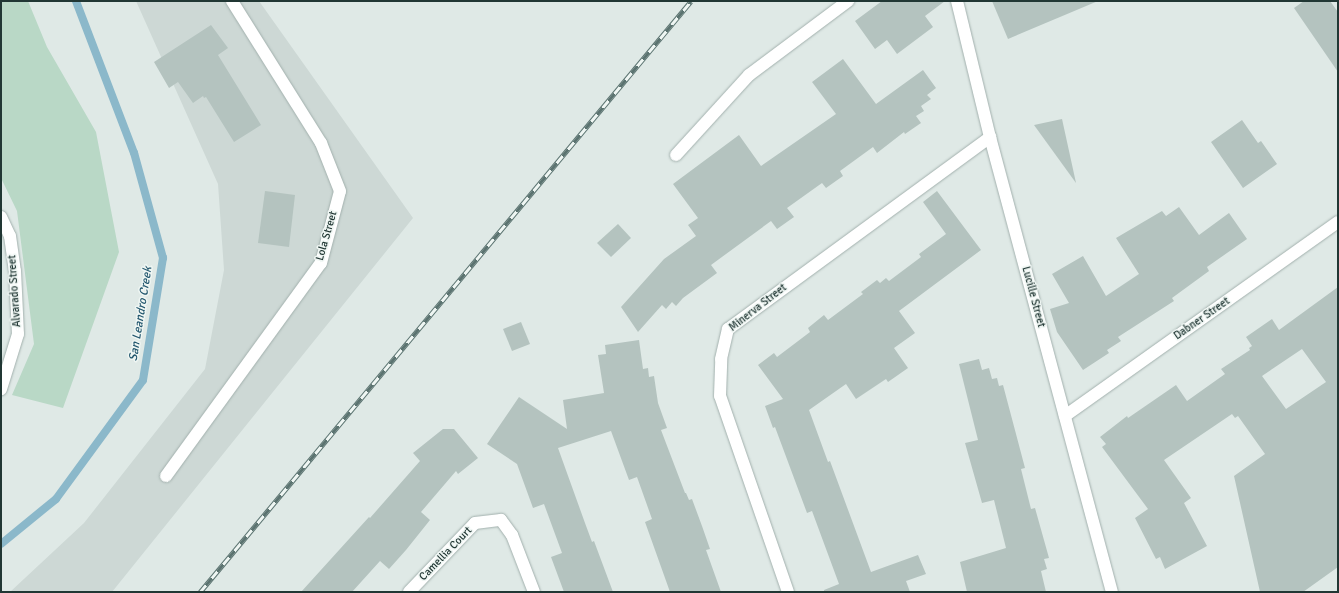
<!DOCTYPE html>
<html>
<head>
<meta charset="utf-8">
<style>
  body { margin:0 }
  #map { position:relative; width:1339px; height:593px; overflow:hidden; background:#dfe9e6; font-family:Signika,sans-serif }
  div>[style] { position:absolute }
  .built>* { inset:0; background:#cdd8d5 }
  .green>* { inset:0; background:#b9d8c6 }
  .stream>* { height:8px; margin:-4px; padding:0 4px; transform-origin:4px; border-radius:4px; background:#8bb8ca }
  .building>* { inset:0; background:#b4c3bf }
  .roads { filter:drop-shadow(0 0 1px #a2b0ad) drop-shadow(0 0 1px #a2b0ad) }
  .street>* { height:12px; margin:-6px; padding:0 6px; transform-origin:6px; border-radius:6px; background:#fff }
  .rail>* { height:4.5px; margin-top:-2.25px; transform-origin:0; background:repeating-linear-gradient(90deg,#eff6f3 0 9px,#5b7370 0 18px); box-sizing:border-box; border-block:1px solid #5b7370 }
  span { translate:-50% -50%; white-space:nowrap; text-align:center; line-height:1.15; -webkit-text-stroke:3px #eff6f3; paint-order:stroke }
  .street-label { font-size:11px; color:#213734 }
  .water-label { font-size:12px; color:#21566d; font-style:italic }
  .frame { position:absolute; inset:0; border:2px solid #213734; pointer-events:none }
</style>
</head>
<body>
<div id="map">
  <div class="built">
    <div style="clip-path:polygon(136px 1px,259px 1px,413px 218px,112px 592px,10px 592px,84px 523px,205px 369px,224px 270px,218px 184px)"></div>
  </div>
  <div class="green">
    <div style="clip-path:polygon(1px 1px,28px 1px,47px 47px,96px 132px,119px 252px,63px 408px,12px 395px,34px 344px,17px 211px,1px 178px)"></div>
  </div>
  <div class="stream">
    <div style="left:1px;top:544px;width:71px;rotate:-39.3deg"></div>
    <div style="left:56px;top:499px;width:147px;rotate:-53.8deg"></div>
    <div style="left:143px;top:380px;width:124px;rotate:-80.7deg"></div>
    <div style="left:163px;top:258px;width:109px;rotate:-105.4deg"></div>
    <div style="left:134px;top:153px;width:163px;rotate:-110.9deg"></div>
  </div>
  <div class="building">
    <div style="clip-path:polygon(882px 1px,945px 1px,925px 16px,933px 27px,897px 54px,887px 40px,875px 49px,855px 21px)"></div>
    <div style="clip-path:polygon(992px 1px,1098px 1px,1008px 39px)"></div>
    <div style="clip-path:polygon(1304px 1px,1330px 1px,1338px 12px,1338px 72px,1294px 8px)"></div>
    <div style="clip-path:polygon(211px 25px,228px 48px,218px 55px,261px 125px,234px 142px,206px 97px,204px 98px,203px 96px,193px 103px,178px 82px,169px 88px,154px 62px)"></div>
    <div style="clip-path:polygon(843px 59px,876px 104px,923px 70px,936px 88px,927px 95px,931px 99px,921px 106px,924px 111px,916px 116px,921px 123px,905px 134px,904px 132px,877px 153px,873px 147px,840px 171px,843px 176px,826px 188px,822px 183px,787px 208px,794px 217px,777px 229px,771px 221px,711px 265px,717px 273px,683px 298px,676px 306px,672px 302px,666px 309px,662px 305px,638px 332px,621px 307px,664px 259px,696px 236px,688px 225px,698px 218px,673px 184px,739px 135px,761px 166px,836px 114px,812px 82px)"></div>
    <div style="clip-path:polygon(1062px 119px,1076px 183px,1034px 125px)"></div>
    <div style="clip-path:polygon(1242px 120px,1258px 143px,1261px 141px,1277px 164px,1243px 188px,1211px 142px)"></div>
    <div style="clip-path:polygon(265px 191px,295px 195px,289px 247px,258px 243px)"></div>
    <div style="clip-path:polygon(937px 191px,981px 250px,899px 311px,915px 333px,894px 348px,908px 368px,888px 382px,886px 379px,856px 399px,846px 384px,809px 410px,828px 462px,830px 461px,871px 572px,918px 555px,926px 574px,906px 581px,910px 592px,824px 592px,824px 590px,839px 584px,812px 511px,807px 513px,775px 427px,773px 428px,765px 406px,783px 399px,758px 365px,774px 353px,777px 357px,810px 332px,808px 328px,824px 315px,828px 320px,863px 294px,861px 292px,877px 280px,880px 283px,886px 278px,889px 281px,921px 257px,919px 254px,946px 234px,923px 202px)"></div>
    <div style="clip-path:polygon(1179px 207px,1199px 235px,1229px 213px,1247px 239px,1207px 267px,1209px 271px,1172px 298px,1174px 301px,1118px 337px,1121px 341px,1107px 350px,1109px 353px,1083px 370px,1057px 332px,1050px 309px,1069px 303px,1052px 274px,1083px 256px,1106px 296px,1139px 274px,1116px 238px,1162px 211px,1166px 216px)"></div>
    <div style="clip-path:polygon(618px 224px,631px 238px,611px 257px,597px 243px)"></div>
    <div style="clip-path:polygon(evenodd,1338px 287px,1338px 567px,1303px 592px,1260px 592px,1234px 476px,1265px 454px,1238px 416px,1235px 418px,1232px 414px,1164px 460px,1191px 498px,1184px 503px,1207px 546px,1165px 569px,1160px 557px,1156px 559px,1135px 518px,1148px 509px,1102px 447px,1106px 444px,1100px 437px,1127px 416px,1128px 418px,1176px 385px,1187px 401px,1225px 374px,1221px 369px,1250px 350px,1249px 348px,1252px 346px,1246px 337px,1272px 319px,1279px 330px,1338px 287px,1302px 349px,1326px 382px,1286px 409px,1262px 376px,1302px 349px)"></div>
    <div style="clip-path:polygon(521px 322px,530px 344px,512px 351px,503px 329px)"></div>
    <div style="clip-path:polygon(639px 340px,643px 369px,648px 368px,649px 377px,654px 376px,658px 403px,667px 428px,661px 430px,685px 493px,686px 493px,689px 500px,692px 499px,702px 526px,710px 549px,706px 550px,721px 592px,670px 592px,645px 522px,652px 519px,637px 477px,629px 480px,611px 431px,558px 448px,585px 523px,592px 542px,594px 541px,613px 592px,564px 592px,551px 557px,562px 553px,544px 504px,533px 508px,517px 464px,487px 444px,519px 397px,567px 429px,563px 400px,604px 393px,598px 355px,606px 354px,605px 345px)"></div>
    <div style="clip-path:polygon(979px 359px,982px 370px,989px 368px,992px 379px,997px 378px,999px 386px,1003px 385px,1025px 468px,1021px 469px,1031px 509px,1035px 508px,1049px 558px,1044px 559px,1047px 569px,1041px 571px,1046px 592px,967px 592px,960px 562px,1006px 548px,994px 500px,982px 503px,965px 443px,978px 440px,959px 364px)"></div>
    <div style="clip-path:polygon(443px 429px,454px 429px,478px 458px,458px 474px,456px 471px,421px 512px,430px 520px,406px 550px,389px 569px,380px 561px,352px 592px,301px 592px,369px 517px,370px 518px,420px 461px,413px 453px)"></div>
  </div>
  <div class="roads">
    <div class="street">
      <div style="left:957px;top:1px;width:140px;rotate:76.4deg"></div>
      <div style="left:990px;top:137px;width:471px;rotate:75deg"></div>
      <div style="left:676px;top:155px;width:108px;rotate:-47.6deg"></div>
      <div style="left:749px;top:75px;width:124px;rotate:-36.8deg"></div>
      <div style="left:1px;top:217px;width:21px;rotate:65deg"></div>
      <div style="left:10px;top:236px;width:35px;rotate:82deg"></div>
      <div style="left:15px;top:271px;width:63px;rotate:87.3deg"></div>
      <div style="left:18px;top:334px;width:58px;rotate:107.2deg"></div>
      <div style="left:1065px;top:416px;width:335px;rotate:-35.4deg"></div>
      <div style="left:166px;top:476px;width:263px;rotate:-54deg"></div>
      <div style="left:321px;top:263px;width:74px;rotate:-75.2deg"></div>
      <div style="left:340px;top:191px;width:52px;rotate:-111.6deg"></div>
      <div style="left:321px;top:143px;width:168px;rotate:-122.1deg"></div>
      <div style="left:409px;top:592px;width:95px;rotate:-46.3deg"></div>
      <div style="left:475px;top:523px;width:26px;rotate:-7deg"></div>
      <div style="left:501px;top:520px;width:19px;rotate:54deg"></div>
      <div style="left:512px;top:535px;width:61px;rotate:68.9deg"></div>
      <div style="left:788px;top:592px;width:207px;rotate:-109.1deg"></div>
      <div style="left:720px;top:396px;width:37px;rotate:-88deg"></div>
      <div style="left:721px;top:359px;width:31px;rotate:-77deg"></div>
      <div style="left:728px;top:329px;width:325px;rotate:-36.2deg"></div>
    </div>
  </div>
  <div class="rail">
    <div style="left:200px;top:592px;width:768px;rotate:-50.28deg"></div>
  </div>
  <div class="street-label">
    <span style="left:327px;top:236px;rotate:-74deg">Lola Street</span>
    <span style="left:15px;top:291px;rotate:-94deg">Alvarado Street</span>
    <span style="left:1033px;top:297px;rotate:75deg">Lucille Street</span>
    <span style="left:758px;top:308px;rotate:-38deg">Minerva Street</span>
    <span style="left:1202px;top:319px;rotate:-35deg">Dabner Street</span>
    <span style="left:446px;top:554px;rotate:-46deg">Camellia Court</span>
  </div>
  <div class="water-label">
    <span style="left:141px;top:314px;rotate:-81deg">San Leandro Creek</span>
  </div>
  <div class="frame"></div>
</div>
</body>
</html>
